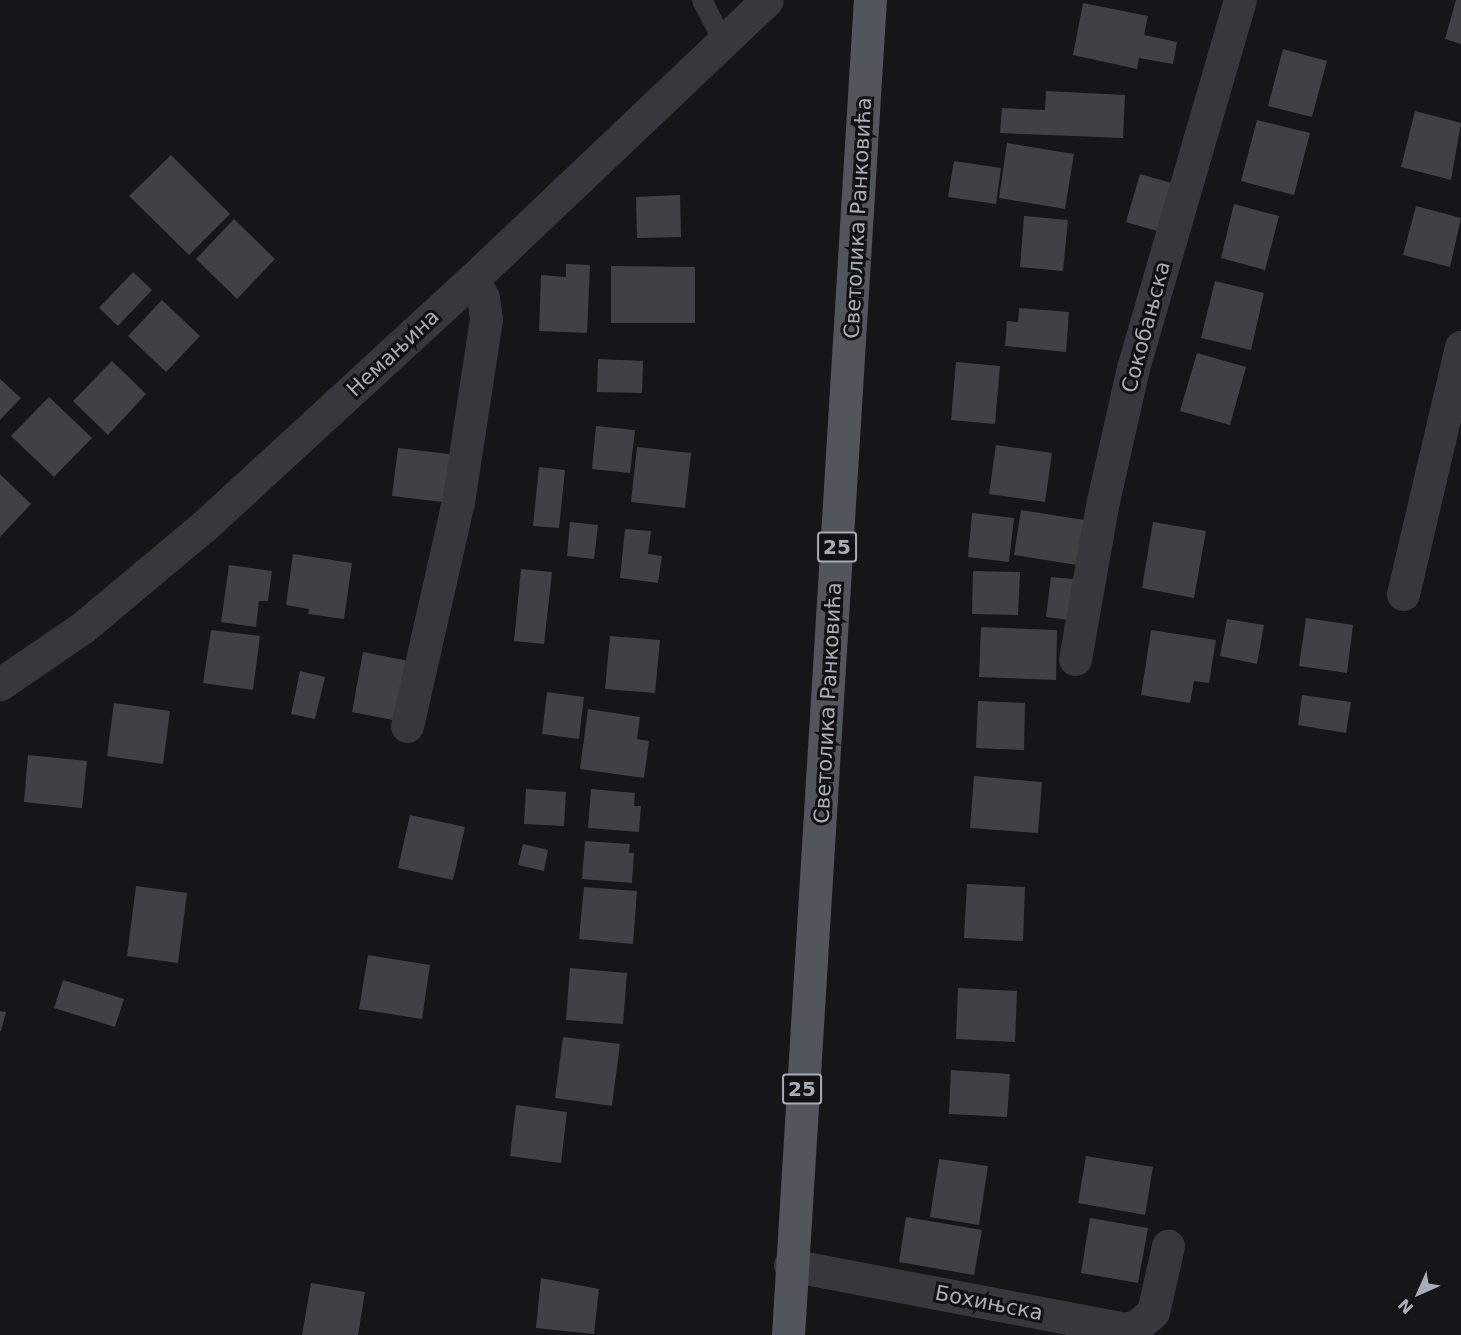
<!DOCTYPE html>
<html>
<head>
<meta charset="utf-8">
<style>
  body { margin:0 }
  #map { position:relative; width:1461px; height:1335px; overflow:hidden; background:#161618; font-family:"DejaVu Sans",sans-serif }
  div>[style] { position:absolute }
  .building>* { inset:0; background:#404145 }
  .service>* { height:20px; margin:-10px; padding:0 10px; transform-origin:10px; border-radius:10px; background:#37383d }
  .minor>* { height:33px; margin:-16.5px; padding:0 16.5px; transform-origin:16.5px; border-radius:16.5px; background:#37383d }
  .tertiary>* { height:33px; margin:-16.5px; padding:0 16.5px; transform-origin:16.5px; border-radius:16.5px; background:#37383d }
  .primary>* { height:33px; margin:-16.5px; padding:0 16.5px; transform-origin:16.5px; border-radius:16.5px; background:#53555c }
  span { translate:-50% -50%; white-space:nowrap; text-align:center; line-height:1.15; -webkit-text-stroke:6px #111113; paint-order:stroke }
  .shield-label span { padding:2px 4px; background:#111113; border:2px solid; border-radius:4px; -webkit-text-stroke-width:0 }
  .shield-label { font-size:20px; color:#a8adb8; font-weight:700 }
  .street-label { font-size:21px; color:#a8adb8 }
  .north { position:absolute; left:1389px; top:1263px; width:60px; height:60px; -webkit-text-stroke:4px #111113; paint-order:stroke; rotate:225deg; font-size:16px; font-weight:700; line-height:24px; text-align:center; color:#a8adb8 }
  .north::after { content:''; display:block; margin:auto; width:21px; height:27px; background:#a8adb8; clip-path:polygon(50% 0,100% 100%,50% 72%,0 100%) }
</style>
</head>
<body>
<div id="map">
  <div class="building">
    <div style="clip-path:polygon(1456px 0,1461px 0,1461px 44px,1445px 39px)"></div>
    <div style="clip-path:polygon(1083px 3px,1148px 16px,1144px 35px,1177px 42px,1173px 64px,1139px 58px,1137px 69px,1073px 55px)"></div>
    <div style="clip-path:polygon(1283px 49px,1327px 61px,1312px 117px,1268px 106px)"></div>
    <div style="clip-path:polygon(1046px 91px,1125px 95px,1123px 138px,1000px 133px,1002px 108px,1045px 110px)"></div>
    <div style="clip-path:polygon(1415px 111px,1461px 123px,1451px 180px,1401px 167px)"></div>
    <div style="clip-path:polygon(1257px 120px,1310px 133px,1294px 195px,1241px 181px)"></div>
    <div style="clip-path:polygon(1007px 143px,1074px 154px,1065px 209px,999px 198px)"></div>
    <div style="clip-path:polygon(171px 155px,230px 214px,189px 255px,129px 196px)"></div>
    <div style="clip-path:polygon(954px 161px,1001px 168px,996px 204px,948px 197px)"></div>
    <div style="clip-path:polygon(1140px 174px,1182px 186px,1167px 234px,1126px 222px)"></div>
    <div style="clip-path:polygon(680px 195px,681px 237px,637px 238px,636px 197px)"></div>
    <div style="clip-path:polygon(1234px 204px,1279px 216px,1265px 270px,1221px 258px)"></div>
    <div style="clip-path:polygon(1416px 206px,1461px 218px,1450px 267px,1403px 255px)"></div>
    <div style="clip-path:polygon(1024px 216px,1068px 220px,1063px 271px,1020px 267px)"></div>
    <div style="clip-path:polygon(234px 219px,275px 259px,237px 299px,196px 259px)"></div>
    <div style="clip-path:polygon(566px 264px,590px 265px,587px 333px,539px 331px,541px 275px,566px 277px)"></div>
    <div style="clip-path:polygon(611px 266px,695px 267px,695px 323px,611px 323px)"></div>
    <div style="clip-path:polygon(133px 272px,152px 290px,118px 326px,99px 308px)"></div>
    <div style="clip-path:polygon(1215px 281px,1264px 293px,1251px 350px,1201px 338px)"></div>
    <div style="clip-path:polygon(162px 300px,200px 336px,166px 372px,128px 336px)"></div>
    <div style="clip-path:polygon(1019px 308px,1069px 312px,1066px 352px,1005px 346px,1007px 321px,1018px 322px)"></div>
    <div style="clip-path:polygon(1197px 353px,1246px 367px,1230px 425px,1180px 411px)"></div>
    <div style="clip-path:polygon(598px 359px,643px 361px,642px 393px,597px 392px)"></div>
    <div style="clip-path:polygon(112px 361px,146px 394px,108px 435px,73px 401px)"></div>
    <div style="clip-path:polygon(956px 362px,1000px 366px,995px 424px,951px 420px)"></div>
    <div style="clip-path:polygon(0 379px,21px 398px,0 420px)"></div>
    <div style="clip-path:polygon(49px 397px,92px 438px,54px 477px,11px 436px)"></div>
    <div style="clip-path:polygon(596px 426px,635px 430px,630px 473px,592px 469px)"></div>
    <div style="clip-path:polygon(996px 445px,1052px 453px,1045px 502px,989px 494px)"></div>
    <div style="clip-path:polygon(637px 447px,691px 453px,685px 508px,631px 502px)"></div>
    <div style="clip-path:polygon(398px 448px,457px 455px,451px 503px,392px 496px)"></div>
    <div style="clip-path:polygon(539px 467px,565px 470px,559px 528px,533px 526px)"></div>
    <div style="clip-path:polygon(0 474px,31px 504px,0 537px)"></div>
    <div style="clip-path:polygon(1021px 510px,1084px 520px,1077px 565px,1014px 555px)"></div>
    <div style="clip-path:polygon(972px 513px,1014px 518px,1009px 562px,968px 557px)"></div>
    <div style="clip-path:polygon(570px 522px,598px 525px,594px 559px,567px 556px)"></div>
    <div style="clip-path:polygon(1153px 522px,1206px 531px,1194px 598px,1142px 588px)"></div>
    <div style="clip-path:polygon(625px 529px,651px 531px,648px 554px,662px 556px,658px 583px,620px 578px)"></div>
    <div style="clip-path:polygon(293px 554px,352px 563px,344px 619px,308px 614px,309px 609px,286px 605px)"></div>
    <div style="clip-path:polygon(229px 565px,272px 571px,268px 601px,259px 601px,256px 627px,221px 622px)"></div>
    <div style="clip-path:polygon(521px 569px,552px 572px,544px 644px,514px 641px)"></div>
    <div style="clip-path:polygon(973px 571px,1020px 572px,1018px 615px,972px 614px)"></div>
    <div style="clip-path:polygon(1051px 577px,1082px 580px,1077px 621px,1046px 617px)"></div>
    <div style="clip-path:polygon(1306px 618px,1353px 625px,1347px 673px,1299px 666px)"></div>
    <div style="clip-path:polygon(1227px 619px,1264px 625px,1257px 664px,1220px 656px)"></div>
    <div style="clip-path:polygon(981px 627px,1057px 630px,1056px 680px,979px 677px)"></div>
    <div style="clip-path:polygon(211px 630px,260px 636px,253px 690px,203px 683px)"></div>
    <div style="clip-path:polygon(1151px 630px,1216px 640px,1209px 683px,1194px 681px,1190px 703px,1141px 695px)"></div>
    <div style="clip-path:polygon(610px 636px,660px 640px,655px 693px,605px 689px)"></div>
    <div style="clip-path:polygon(363px 652px,414px 662px,403px 722px,352px 712px)"></div>
    <div style="clip-path:polygon(300px 671px,325px 677px,315px 719px,291px 714px)"></div>
    <div style="clip-path:polygon(547px 692px,584px 697px,579px 739px,542px 734px)"></div>
    <div style="clip-path:polygon(1302px 695px,1351px 702px,1346px 733px,1298px 725px)"></div>
    <div style="clip-path:polygon(978px 701px,1025px 703px,1024px 750px,976px 748px)"></div>
    <div style="clip-path:polygon(114px 703px,170px 711px,163px 764px,107px 756px)"></div>
    <div style="clip-path:polygon(588px 709px,640px 717px,637px 739px,649px 741px,644px 778px,580px 769px)"></div>
    <div style="clip-path:polygon(28px 755px,87px 761px,82px 808px,24px 802px)"></div>
    <div style="clip-path:polygon(974px 776px,1042px 782px,1038px 833px,970px 828px)"></div>
    <div style="clip-path:polygon(526px 789px,566px 792px,564px 826px,524px 824px)"></div>
    <div style="clip-path:polygon(591px 789px,635px 793px,634px 806px,641px 806px,639px 832px,588px 828px)"></div>
    <div style="clip-path:polygon(410px 815px,465px 827px,453px 880px,398px 868px)"></div>
    <div style="clip-path:polygon(585px 841px,630px 844px,629px 853px,634px 853px,632px 883px,582px 879px)"></div>
    <div style="clip-path:polygon(523px 844px,548px 850px,544px 871px,518px 865px)"></div>
    <div style="clip-path:polygon(967px 884px,1025px 887px,1023px 941px,964px 938px)"></div>
    <div style="clip-path:polygon(136px 886px,187px 893px,178px 963px,127px 956px)"></div>
    <div style="clip-path:polygon(584px 887px,637px 891px,633px 944px,579px 939px)"></div>
    <div style="clip-path:polygon(368px 955px,430px 965px,422px 1019px,359px 1009px)"></div>
    <div style="clip-path:polygon(570px 968px,627px 973px,623px 1024px,566px 1020px)"></div>
    <div style="clip-path:polygon(63px 980px,124px 999px,115px 1027px,54px 1008px)"></div>
    <div style="clip-path:polygon(958px 988px,1017px 991px,1015px 1042px,956px 1039px)"></div>
    <div style="clip-path:polygon(0 1011px,6px 1012px,1px 1031px,0 1031px)"></div>
    <div style="clip-path:polygon(563px 1037px,620px 1044px,612px 1106px,555px 1098px)"></div>
    <div style="clip-path:polygon(951px 1070px,1010px 1074px,1007px 1117px,949px 1114px)"></div>
    <div style="clip-path:polygon(516px 1105px,567px 1112px,561px 1163px,510px 1156px)"></div>
    <div style="clip-path:polygon(1086px 1156px,1153px 1167px,1145px 1215px,1078px 1203px)"></div>
    <div style="clip-path:polygon(939px 1159px,988px 1166px,979px 1225px,930px 1217px)"></div>
    <div style="clip-path:polygon(906px 1217px,982px 1230px,974px 1275px,899px 1262px)"></div>
    <div style="clip-path:polygon(1090px 1218px,1148px 1228px,1138px 1283px,1081px 1273px)"></div>
    <div style="clip-path:polygon(541px 1278px,599px 1289px,594px 1334px,536px 1328px)"></div>
    <div style="clip-path:polygon(311px 1283px,365px 1292px,358px 1335px,302px 1335px)"></div>
  </div>
  <div class="service">
    <div style="left:702px;top:0;width:46px;rotate:62.9deg"></div>
  </div>
  <div class="minor">
    <div style="left:1403px;top:594px;width:254px;rotate:-76.8deg"></div>
    <div style="left:1075px;top:659px;width:160px;rotate:-80deg"></div>
    <div style="left:1103px;top:501px;width:136px;rotate:-77.3deg"></div>
    <div style="left:1133px;top:368px;width:383px;rotate:-73.8deg"></div>
    <div style="left:407px;top:726px;width:230px;rotate:-77.2deg"></div>
    <div style="left:458px;top:502px;width:185px;rotate:-81.3deg"></div>
    <div style="left:486px;top:319px;width:21px;rotate:-98deg"></div>
    <div style="left:483px;top:298px;width:21px;rotate:-118deg"></div>
    <div style="left:790px;top:1265px;width:340px;rotate:10.8deg"></div>
    <div style="left:1124px;top:1329px;width:13px;rotate:-13deg"></div>
    <div style="left:1137px;top:1326px;width:21px;rotate:-41deg"></div>
    <div style="left:1153px;top:1312px;width:68px;rotate:-77.2deg"></div>
  </div>
  <div class="tertiary">
    <div style="left:0;top:684px;width:99px;rotate:-34.3deg"></div>
    <div style="left:82px;top:628px;width:158px;rotate:-39.9deg"></div>
    <div style="left:203px;top:527px;width:367px;rotate:-42.6deg"></div>
    <div style="left:473px;top:279px;width:405px;rotate:-43.5deg"></div>
  </div>
  <div class="primary">
    <div style="left:788px;top:1335px;width:1338px;rotate:-86.49deg"></div>
  </div>
  <div class="shield-label">
    <span style="left:837px;top:547px">25</span>
    <span style="left:802px;top:1089px">25</span>
  </div>
  <div class="street-label">
    <span style="left:858px;top:218px;rotate:-87deg">Светолика Ранковића</span>
    <span style="left:1146px;top:327px;rotate:-75deg">Сокобањска</span>
    <span style="left:393px;top:353px;rotate:-43deg">Немањина</span>
    <span style="left:828px;top:703px;rotate:-87deg">Светолика Ранковића</span>
    <span style="left:989px;top:1303px;rotate:11deg">Бохињска</span>
  </div>
  <div class="north">N</div>
</div>
</body>
</html>
